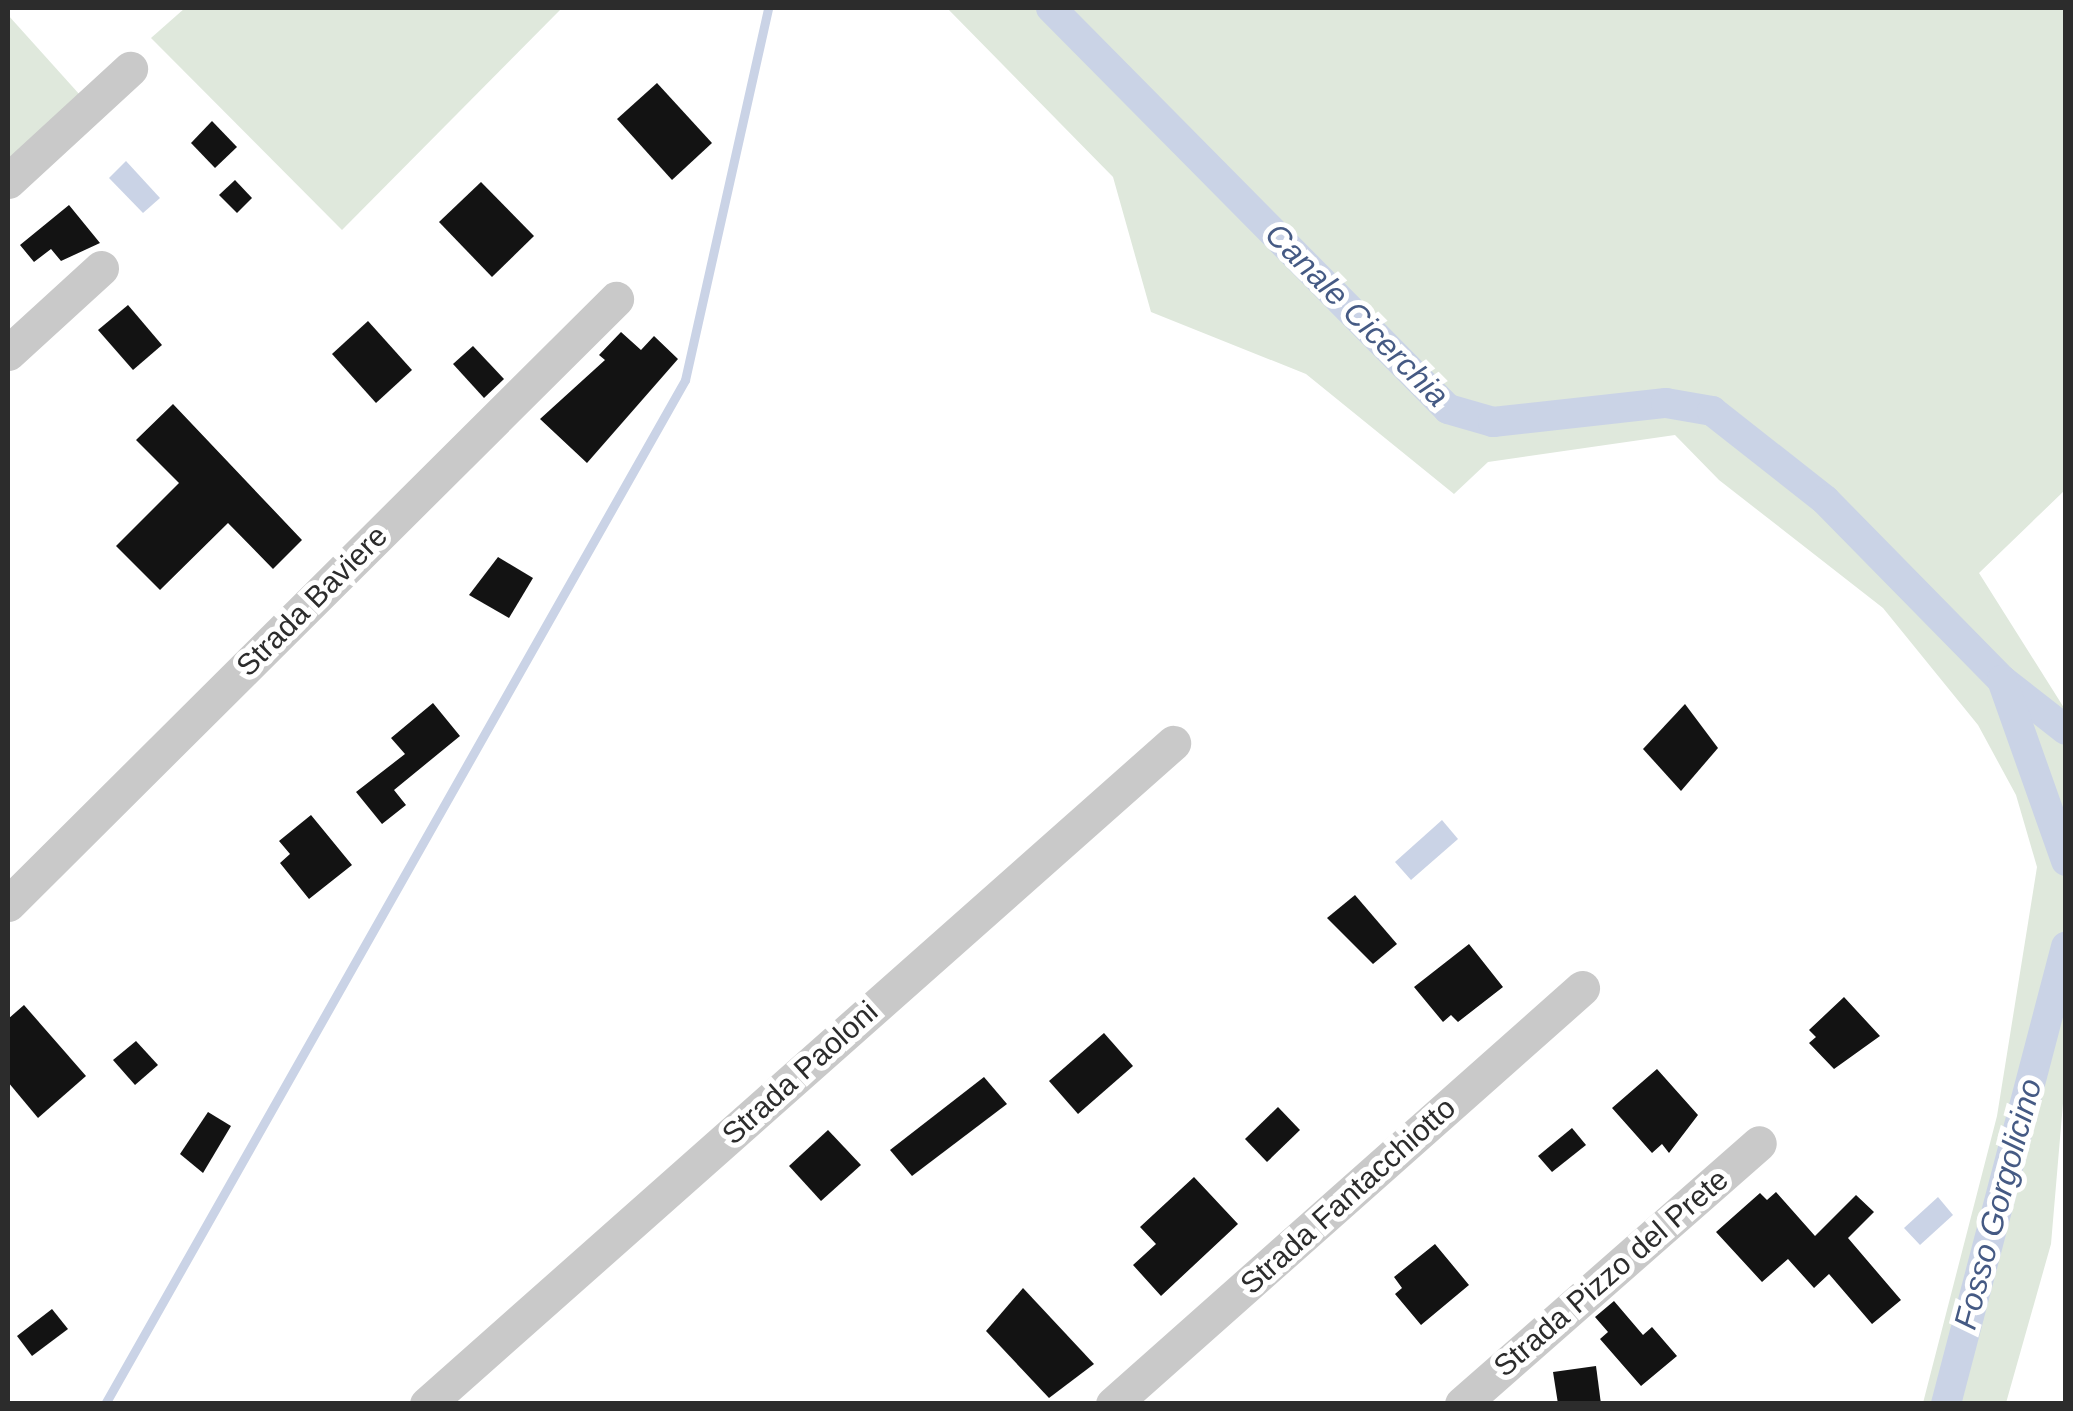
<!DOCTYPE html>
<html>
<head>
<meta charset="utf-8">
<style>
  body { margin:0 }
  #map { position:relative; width:2073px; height:1411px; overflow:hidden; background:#fff; font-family:Arial,sans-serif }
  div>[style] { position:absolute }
  .green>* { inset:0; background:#dfe8dc }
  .water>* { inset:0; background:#cad3e6 }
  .stream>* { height:9px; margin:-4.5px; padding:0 4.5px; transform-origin:4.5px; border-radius:4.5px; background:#cad3e6 }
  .canal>* { height:30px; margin:-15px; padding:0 15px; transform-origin:15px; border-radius:15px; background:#cad3e6 }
  .building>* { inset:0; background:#131313 }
  .minor>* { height:35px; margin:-17.5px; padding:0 17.5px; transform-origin:17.5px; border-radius:17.5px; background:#c9c9c9 }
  span { translate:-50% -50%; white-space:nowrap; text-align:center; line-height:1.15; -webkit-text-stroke:10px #fff; paint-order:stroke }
  .street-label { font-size:30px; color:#2c2c2c }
  .water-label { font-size:32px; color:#455a84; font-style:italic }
  .frame { position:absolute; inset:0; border:10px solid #2c2c2c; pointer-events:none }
</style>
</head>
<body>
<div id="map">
  <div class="green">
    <div style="clip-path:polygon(185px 8px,562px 8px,342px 230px,151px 38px)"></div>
    <div style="clip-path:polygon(947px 8px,2065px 8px,2065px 490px,1979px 573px,2066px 711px,2066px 1068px,2051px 1244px,2006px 1403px,1923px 1403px,1997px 1116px,2037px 867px,2016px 795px,1978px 725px,1883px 608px,1719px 480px,1675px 435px,1488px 462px,1454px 494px,1306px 374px,1151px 312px,1113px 177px)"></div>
    <div style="clip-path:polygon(8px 15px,80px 95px,8px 161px)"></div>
  </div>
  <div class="water">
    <div style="clip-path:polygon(126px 161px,160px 198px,143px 213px,109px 178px)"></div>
    <div style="clip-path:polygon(1442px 820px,1458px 839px,1411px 880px,1395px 862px)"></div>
    <div style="clip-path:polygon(1938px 1197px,1953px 1215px,1920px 1245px,1904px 1228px)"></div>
  </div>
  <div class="stream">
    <div style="left:105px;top:1404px;width:1177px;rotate:-60.47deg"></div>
    <div style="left:685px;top:380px;width:381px;rotate:-77.4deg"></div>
  </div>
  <div class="canal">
    <div style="left:1051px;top:8px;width:564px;rotate:45.29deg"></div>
    <div style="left:1448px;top:409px;width:47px;rotate:16.1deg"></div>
    <div style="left:1493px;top:422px;width:174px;rotate:-6.3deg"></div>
    <div style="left:1666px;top:403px;width:47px;rotate:9.9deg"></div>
    <div style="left:1712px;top:411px;width:144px;rotate:38.2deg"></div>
    <div style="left:1825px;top:500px;width:252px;rotate:45.5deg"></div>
    <div style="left:2002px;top:680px;width:81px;rotate:38deg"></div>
    <div style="left:2002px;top:680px;width:192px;rotate:70.5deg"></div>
    <div style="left:1946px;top:1404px;width:473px;rotate:-75.3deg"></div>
  </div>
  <div class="building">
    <div style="clip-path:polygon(657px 83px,712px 143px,672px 180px,617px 119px)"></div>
    <div style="clip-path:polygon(212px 121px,237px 147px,215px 168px,191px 143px)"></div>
    <div style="clip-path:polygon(235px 180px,252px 198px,237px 213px,219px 195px)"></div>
    <div style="clip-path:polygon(481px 182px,534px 236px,492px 277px,439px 222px)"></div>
    <div style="clip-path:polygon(69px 205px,100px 243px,61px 261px,51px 249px,34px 262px,20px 245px)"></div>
    <div style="clip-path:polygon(128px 305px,162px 345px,133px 370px,98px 330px)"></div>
    <div style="clip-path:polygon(368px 321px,412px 370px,376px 403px,332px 354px)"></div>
    <div style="clip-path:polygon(621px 332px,641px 350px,654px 336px,678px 359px,587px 463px,540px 419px,605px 360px,599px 355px)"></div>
    <div style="clip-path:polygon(473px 346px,504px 379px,484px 398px,453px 364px)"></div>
    <div style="clip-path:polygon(173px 404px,302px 540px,273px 569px,228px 523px,160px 590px,116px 546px,179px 483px,136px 440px)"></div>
    <div style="clip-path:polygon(498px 557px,533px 578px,509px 618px,469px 595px)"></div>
    <div style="clip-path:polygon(433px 703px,460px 736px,394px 790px,406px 805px,382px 824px,356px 792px,405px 754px,391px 738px)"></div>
    <div style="clip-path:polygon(1685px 704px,1718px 748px,1681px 791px,1643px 749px)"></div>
    <div style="clip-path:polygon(311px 815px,352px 865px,309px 899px,280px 863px,290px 854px,279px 841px)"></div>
    <div style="clip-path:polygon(1355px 895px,1397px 944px,1373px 964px,1327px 918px)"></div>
    <div style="clip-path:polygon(1469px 944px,1503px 987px,1458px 1022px,1451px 1015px,1443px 1022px,1414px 987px)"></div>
    <div style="clip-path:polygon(1844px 997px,1880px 1036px,1834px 1069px,1809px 1043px,1816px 1037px,1809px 1030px)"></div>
    <div style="clip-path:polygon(24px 1005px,86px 1076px,38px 1118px,8px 1082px,8px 1019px)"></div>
    <div style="clip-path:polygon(1104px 1033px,1133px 1066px,1078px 1114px,1049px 1081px)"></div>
    <div style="clip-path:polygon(136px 1041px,158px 1065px,135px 1085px,113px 1060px)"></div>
    <div style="clip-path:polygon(1657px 1069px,1698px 1115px,1669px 1153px,1662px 1144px,1652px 1153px,1612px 1108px)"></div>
    <div style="clip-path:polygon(984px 1077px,1007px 1104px,912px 1176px,890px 1150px)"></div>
    <div style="clip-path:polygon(1278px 1107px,1300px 1130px,1267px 1162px,1245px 1139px)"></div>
    <div style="clip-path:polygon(208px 1112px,231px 1126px,203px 1173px,180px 1154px)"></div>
    <div style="clip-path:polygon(1572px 1128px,1586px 1145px,1552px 1172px,1538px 1156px)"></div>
    <div style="clip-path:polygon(828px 1130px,861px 1165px,821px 1201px,789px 1166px)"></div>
    <div style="clip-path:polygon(1194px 1177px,1238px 1224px,1161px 1296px,1133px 1265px,1156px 1244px,1140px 1227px)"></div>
    <div style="clip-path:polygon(1776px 1192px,1815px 1236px,1856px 1195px,1874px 1212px,1848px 1238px,1901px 1300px,1872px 1324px,1829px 1274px,1814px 1288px,1788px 1259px,1762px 1282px,1716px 1232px,1760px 1193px,1767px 1200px)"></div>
    <div style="clip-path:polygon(1435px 1244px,1469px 1285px,1421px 1325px,1395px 1294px,1402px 1288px,1394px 1277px)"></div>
    <div style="clip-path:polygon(1023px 1288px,1094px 1364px,1049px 1398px,986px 1331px)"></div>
    <div style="clip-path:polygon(1614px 1301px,1643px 1335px,1652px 1327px,1677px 1356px,1641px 1386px,1600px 1339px,1608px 1332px,1595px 1317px)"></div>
    <div style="clip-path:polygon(52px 1309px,68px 1329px,32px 1356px,17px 1336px)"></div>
    <div style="clip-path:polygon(1596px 1366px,1601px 1404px,1558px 1404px,1553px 1372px)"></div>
  </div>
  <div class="minor">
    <div style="left:8px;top:181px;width:166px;rotate:-42.6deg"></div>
    <div style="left:8px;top:353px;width:126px;rotate:-42.4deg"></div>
    <div style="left:8px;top:904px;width:858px;rotate:-44.86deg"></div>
    <div style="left:427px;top:1404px;width:997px;rotate:-41.54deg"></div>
    <div style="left:1113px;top:1404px;width:627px;rotate:-41.57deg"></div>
    <div style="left:1462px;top:1404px;width:395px;rotate:-41.3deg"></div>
  </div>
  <div class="street-label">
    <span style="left:312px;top:601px;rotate:-45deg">Strada Baviere</span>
    <span style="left:800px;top:1073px;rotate:-42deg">Strada Paoloni</span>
    <span style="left:1348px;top:1196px;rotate:-42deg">Strada Fantacchiotto</span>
    <span style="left:1611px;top:1273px;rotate:-41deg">Strada Pizzo del Prete</span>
  </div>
  <div class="water-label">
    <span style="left:1357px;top:315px;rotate:45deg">Canale Cicerchia</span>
    <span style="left:1998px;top:1204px;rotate:-75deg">Fosso Gorgolicino</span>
  </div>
  <div class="frame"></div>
</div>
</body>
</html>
